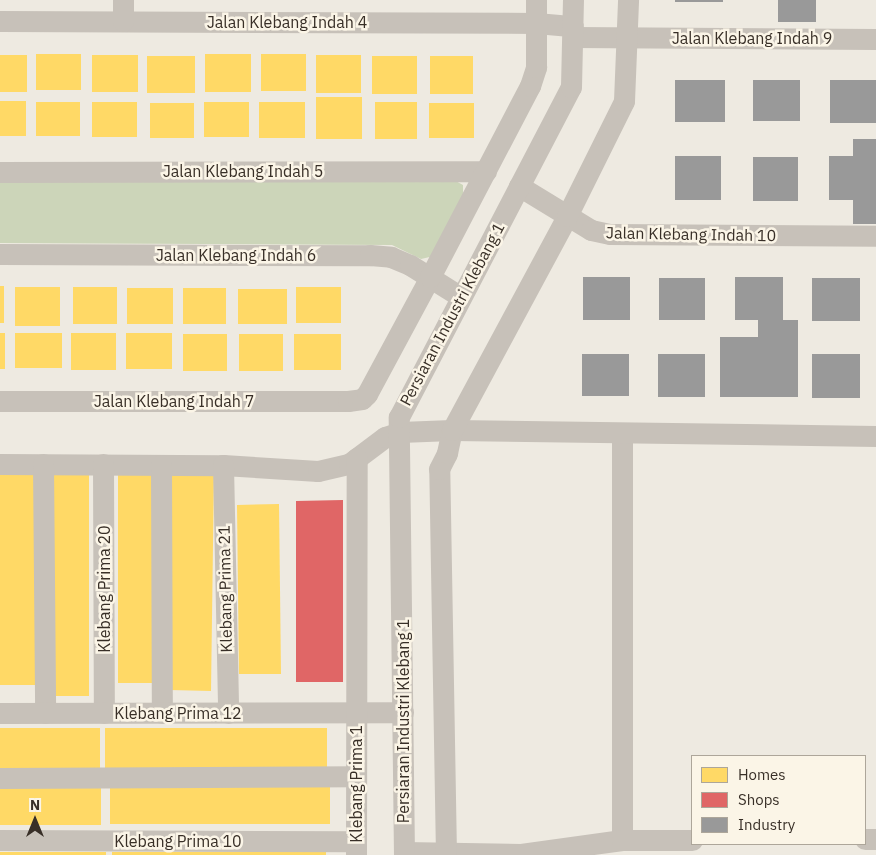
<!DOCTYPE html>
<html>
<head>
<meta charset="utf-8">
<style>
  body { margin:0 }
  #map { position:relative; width:876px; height:855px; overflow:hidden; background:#eeeae1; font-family:"IBM Plex Sans",sans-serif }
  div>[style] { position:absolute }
  .green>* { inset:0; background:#ccd5b9 }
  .homes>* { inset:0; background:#ffd966 }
  .shops>* { inset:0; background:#e06666 }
  .industry>* { inset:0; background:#999 }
  .minor>* { height:21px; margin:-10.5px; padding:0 10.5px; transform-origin:10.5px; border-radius:10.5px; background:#c7c1b9 }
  span { translate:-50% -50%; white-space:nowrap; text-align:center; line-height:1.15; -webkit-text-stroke:5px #fbf5e7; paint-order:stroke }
  .street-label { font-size:16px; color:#382f27 }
  .legend { position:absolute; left:691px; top:755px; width:175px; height:90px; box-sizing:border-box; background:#fbf5e7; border:1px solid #ada69a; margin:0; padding:6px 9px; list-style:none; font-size:15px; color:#382f27 }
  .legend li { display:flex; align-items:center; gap:10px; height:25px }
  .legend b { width:25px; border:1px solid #ada69a }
  .north { position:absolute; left:10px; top:795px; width:50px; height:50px; -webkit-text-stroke:4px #fbf5e7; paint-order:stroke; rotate:0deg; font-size:14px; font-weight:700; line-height:20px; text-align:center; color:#382f27 }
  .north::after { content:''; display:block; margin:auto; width:18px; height:22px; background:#382f27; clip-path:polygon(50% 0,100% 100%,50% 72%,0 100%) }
</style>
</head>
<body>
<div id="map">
  <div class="green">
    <div style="clip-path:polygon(0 179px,452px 179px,463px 185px,463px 196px,434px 256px,421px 259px,392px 245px,0 243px)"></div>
  </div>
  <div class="homes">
    <div style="clip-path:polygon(36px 54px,81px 54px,81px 90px,36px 90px)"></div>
    <div style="clip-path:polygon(205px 54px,251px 54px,251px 92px,205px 92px)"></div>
    <div style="clip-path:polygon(261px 54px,306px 54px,306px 91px,261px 91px)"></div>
    <div style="clip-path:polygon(0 55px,27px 55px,27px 92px,0 92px)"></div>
    <div style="clip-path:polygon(92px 55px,138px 55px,138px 92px,92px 92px)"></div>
    <div style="clip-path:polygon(316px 55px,361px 55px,361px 93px,316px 93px)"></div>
    <div style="clip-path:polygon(147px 56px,195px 56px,195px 93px,147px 93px)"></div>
    <div style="clip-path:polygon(372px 56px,417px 56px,417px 94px,372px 94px)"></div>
    <div style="clip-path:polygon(430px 56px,473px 56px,473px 94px,430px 94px)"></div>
    <div style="clip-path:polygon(316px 97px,362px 97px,362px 139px,316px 139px)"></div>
    <div style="clip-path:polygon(0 101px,26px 101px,26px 136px,0 136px)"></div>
    <div style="clip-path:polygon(36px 102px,80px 102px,80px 136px,36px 136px)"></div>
    <div style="clip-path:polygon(92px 102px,137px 102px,137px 137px,92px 137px)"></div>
    <div style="clip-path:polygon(204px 102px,249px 102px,249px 137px,204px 137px)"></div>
    <div style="clip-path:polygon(259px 102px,305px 102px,305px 138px,259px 138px)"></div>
    <div style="clip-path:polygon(375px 102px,417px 102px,417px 139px,375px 139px)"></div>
    <div style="clip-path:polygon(150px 103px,194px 103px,194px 138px,150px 138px)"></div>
    <div style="clip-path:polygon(429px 103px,474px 103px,474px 138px,429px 138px)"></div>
    <div style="clip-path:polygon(0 286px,4px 286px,4px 323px,0 323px)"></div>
    <div style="clip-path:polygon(15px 287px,60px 287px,60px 326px,15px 326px)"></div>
    <div style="clip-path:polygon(73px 287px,117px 287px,117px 324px,73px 324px)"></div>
    <div style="clip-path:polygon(296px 287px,341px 287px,341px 323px,296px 323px)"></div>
    <div style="clip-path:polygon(127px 288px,173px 288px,173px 324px,127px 324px)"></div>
    <div style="clip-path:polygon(183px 288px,226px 288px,226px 324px,183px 324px)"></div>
    <div style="clip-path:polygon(238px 289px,287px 289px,287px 324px,238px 324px)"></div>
    <div style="clip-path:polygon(0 333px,5px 333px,5px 369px,0 369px)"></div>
    <div style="clip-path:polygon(15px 333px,62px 333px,62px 368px,15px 368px)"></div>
    <div style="clip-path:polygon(71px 333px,116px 333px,116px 370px,71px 370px)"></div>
    <div style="clip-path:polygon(126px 333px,172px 333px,172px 369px,126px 369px)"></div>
    <div style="clip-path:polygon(183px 334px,227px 334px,227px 371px,183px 371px)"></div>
    <div style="clip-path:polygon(239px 334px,283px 334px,283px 371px,239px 371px)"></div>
    <div style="clip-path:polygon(294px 334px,341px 334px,341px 370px,294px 370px)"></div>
    <div style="clip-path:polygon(172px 471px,214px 472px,211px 691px,170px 690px)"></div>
    <div style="clip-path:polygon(48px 472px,89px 472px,89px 696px,48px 696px)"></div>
    <div style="clip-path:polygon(156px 472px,157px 683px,118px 683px,118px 473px)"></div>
    <div style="clip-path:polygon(0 473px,35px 473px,35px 685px,0 685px)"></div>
    <div style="clip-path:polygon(279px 504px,281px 674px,239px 674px,237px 505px)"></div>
    <div style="clip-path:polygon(0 728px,100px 728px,100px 770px,0 770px)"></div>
    <div style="clip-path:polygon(105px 728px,327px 728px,327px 771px,105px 771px)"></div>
    <div style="clip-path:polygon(110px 782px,330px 782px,330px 824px,110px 824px)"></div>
    <div style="clip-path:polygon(0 783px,101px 783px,101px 825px,0 825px)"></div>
    <div style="clip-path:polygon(0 852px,106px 852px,106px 855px,0 855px)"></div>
    <div style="clip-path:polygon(112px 852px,326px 852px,326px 855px,112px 855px)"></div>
  </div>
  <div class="shops">
    <div style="clip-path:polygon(343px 500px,343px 682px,296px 682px,296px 501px)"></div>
  </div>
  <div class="industry">
    <div style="clip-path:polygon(675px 0,723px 0,723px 2px,675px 2px)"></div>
    <div style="clip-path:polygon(778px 0,816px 0,816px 22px,778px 22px)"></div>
    <div style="clip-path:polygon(675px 80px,725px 80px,725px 122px,675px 122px)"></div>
    <div style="clip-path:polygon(753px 80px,800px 80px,800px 121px,753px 121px)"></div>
    <div style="clip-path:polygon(830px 80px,876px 80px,876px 123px,830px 123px)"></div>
    <div style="clip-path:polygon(853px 139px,876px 139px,876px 224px,853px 224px,853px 200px,829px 200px,829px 156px,853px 156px)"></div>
    <div style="clip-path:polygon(675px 156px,721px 156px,721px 200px,675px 200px)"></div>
    <div style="clip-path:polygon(753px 157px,798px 157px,798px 201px,753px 201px)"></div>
    <div style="clip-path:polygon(583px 277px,630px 277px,630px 320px,583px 320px)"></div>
    <div style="clip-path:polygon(735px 277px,783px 277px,783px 320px,798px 320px,798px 397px,720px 397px,720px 337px,758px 337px,758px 320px,735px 320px)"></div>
    <div style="clip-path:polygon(659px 278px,705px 278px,705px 320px,659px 320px)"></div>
    <div style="clip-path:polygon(812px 278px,860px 278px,860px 321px,812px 321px)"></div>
    <div style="clip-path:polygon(582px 354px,629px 354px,629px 396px,582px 396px)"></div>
    <div style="clip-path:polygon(658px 354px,705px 354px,705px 397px,658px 397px)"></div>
    <div style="clip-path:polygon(812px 354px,860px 354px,860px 398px,812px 398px)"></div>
  </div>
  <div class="minor">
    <div style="left:0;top:21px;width:536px;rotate:0.21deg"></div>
    <div style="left:536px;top:23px;width:37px;rotate:5deg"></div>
    <div style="left:123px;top:21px;width:21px;rotate:-90deg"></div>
    <div style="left:573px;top:37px;width:303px;rotate:0.4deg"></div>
    <div style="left:0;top:172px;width:486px;rotate:-0.1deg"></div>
    <div style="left:519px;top:186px;width:84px;rotate:31.4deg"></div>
    <div style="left:591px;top:230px;width:19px;rotate:12deg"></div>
    <div style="left:610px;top:234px;width:266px;rotate:0.4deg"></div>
    <div style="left:0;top:254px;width:370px;rotate:0.2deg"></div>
    <div style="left:370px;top:255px;width:21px;rotate:5deg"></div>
    <div style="left:391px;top:257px;width:21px;rotate:23deg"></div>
    <div style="left:410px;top:265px;width:60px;rotate:32.1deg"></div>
    <div style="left:0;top:401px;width:348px"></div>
    <div style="left:348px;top:401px;width:14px;rotate:-8deg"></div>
    <div style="left:362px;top:399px;width:7px;rotate:-45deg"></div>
    <div style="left:367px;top:394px;width:133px;rotate:-61.7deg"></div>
    <div style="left:430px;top:277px;width:216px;rotate:-62.4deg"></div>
    <div style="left:530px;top:86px;width:20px;rotate:-72deg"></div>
    <div style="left:536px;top:67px;width:67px;rotate:-90deg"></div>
    <div style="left:622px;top:434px;width:406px;rotate:90deg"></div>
    <div style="left:0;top:464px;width:223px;rotate:0.3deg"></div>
    <div style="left:223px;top:465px;width:95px;rotate:3.6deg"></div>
    <div style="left:318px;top:471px;width:32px;rotate:-13deg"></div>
    <div style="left:349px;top:464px;width:45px;rotate:-36.9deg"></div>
    <div style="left:385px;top:437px;width:16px;rotate:-18deg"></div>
    <div style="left:400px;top:432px;width:52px;rotate:-2.2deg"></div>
    <div style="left:452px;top:430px;width:424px;rotate:0.8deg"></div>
    <div style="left:43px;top:464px;width:249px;rotate:89.5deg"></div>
    <div style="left:103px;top:464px;width:249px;rotate:89.8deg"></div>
    <div style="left:161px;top:465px;width:248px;rotate:89.8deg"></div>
    <div style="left:223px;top:465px;width:248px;rotate:88.8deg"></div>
    <div style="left:0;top:713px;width:403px;rotate:-0.1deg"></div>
    <div style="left:0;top:778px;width:356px;rotate:-0.3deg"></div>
    <div style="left:865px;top:839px;width:11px"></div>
    <div style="left:0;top:840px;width:356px;rotate:0.2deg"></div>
    <div style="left:404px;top:852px;width:117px;rotate:1deg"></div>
    <div style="left:521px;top:854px;width:102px;rotate:-7.9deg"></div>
    <div style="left:622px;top:840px;width:70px"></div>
    <div style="left:356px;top:855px;width:397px;rotate:-89.9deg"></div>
    <div style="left:404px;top:855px;width:438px;rotate:-90.7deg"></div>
    <div style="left:399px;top:417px;width:372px;rotate:-62.5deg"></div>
    <div style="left:571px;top:87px;width:87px;rotate:-88.7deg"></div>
    <div style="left:446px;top:855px;width:386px;rotate:-91deg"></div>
    <div style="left:439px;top:469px;width:18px;rotate:-63deg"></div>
    <div style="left:447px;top:453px;width:24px;rotate:-78deg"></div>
    <div style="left:452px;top:430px;width:243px;rotate:-61.7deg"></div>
    <div style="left:567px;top:216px;width:128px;rotate:-63.6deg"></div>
    <div style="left:624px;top:101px;width:101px;rotate:-87.7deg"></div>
  </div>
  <div class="street-label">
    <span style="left:287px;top:22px">Jalan Klebang Indah 4</span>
    <span style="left:752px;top:38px">Jalan Klebang Indah 9</span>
    <span style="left:243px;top:171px">Jalan Klebang Indah 5</span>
    <span style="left:691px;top:234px;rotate:1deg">Jalan Klebang Indah 10</span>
    <span style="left:236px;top:255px">Jalan Klebang Indah 6</span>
    <span style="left:452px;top:314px;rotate:-62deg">Persiaran Industri Klebang 1</span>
    <span style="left:174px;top:401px">Jalan Klebang Indah 7</span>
    <span style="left:104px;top:589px;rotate:-90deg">Klebang Prima 20</span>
    <span style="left:225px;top:589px;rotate:-91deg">Klebang Prima 21</span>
    <span style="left:178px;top:713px">Klebang Prima 12</span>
    <span style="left:403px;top:721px;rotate:-90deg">Persiaran Industri Klebang 1</span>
    <span style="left:356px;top:784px;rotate:-90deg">Klebang Prima 1</span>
    <span style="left:178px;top:841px">Klebang Prima 10</span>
  </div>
  <ul class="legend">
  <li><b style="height:14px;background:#ffd966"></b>Homes</li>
  <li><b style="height:14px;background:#e06666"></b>Shops</li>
  <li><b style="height:14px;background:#999"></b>Industry</li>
  </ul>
  <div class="north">N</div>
</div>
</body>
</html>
